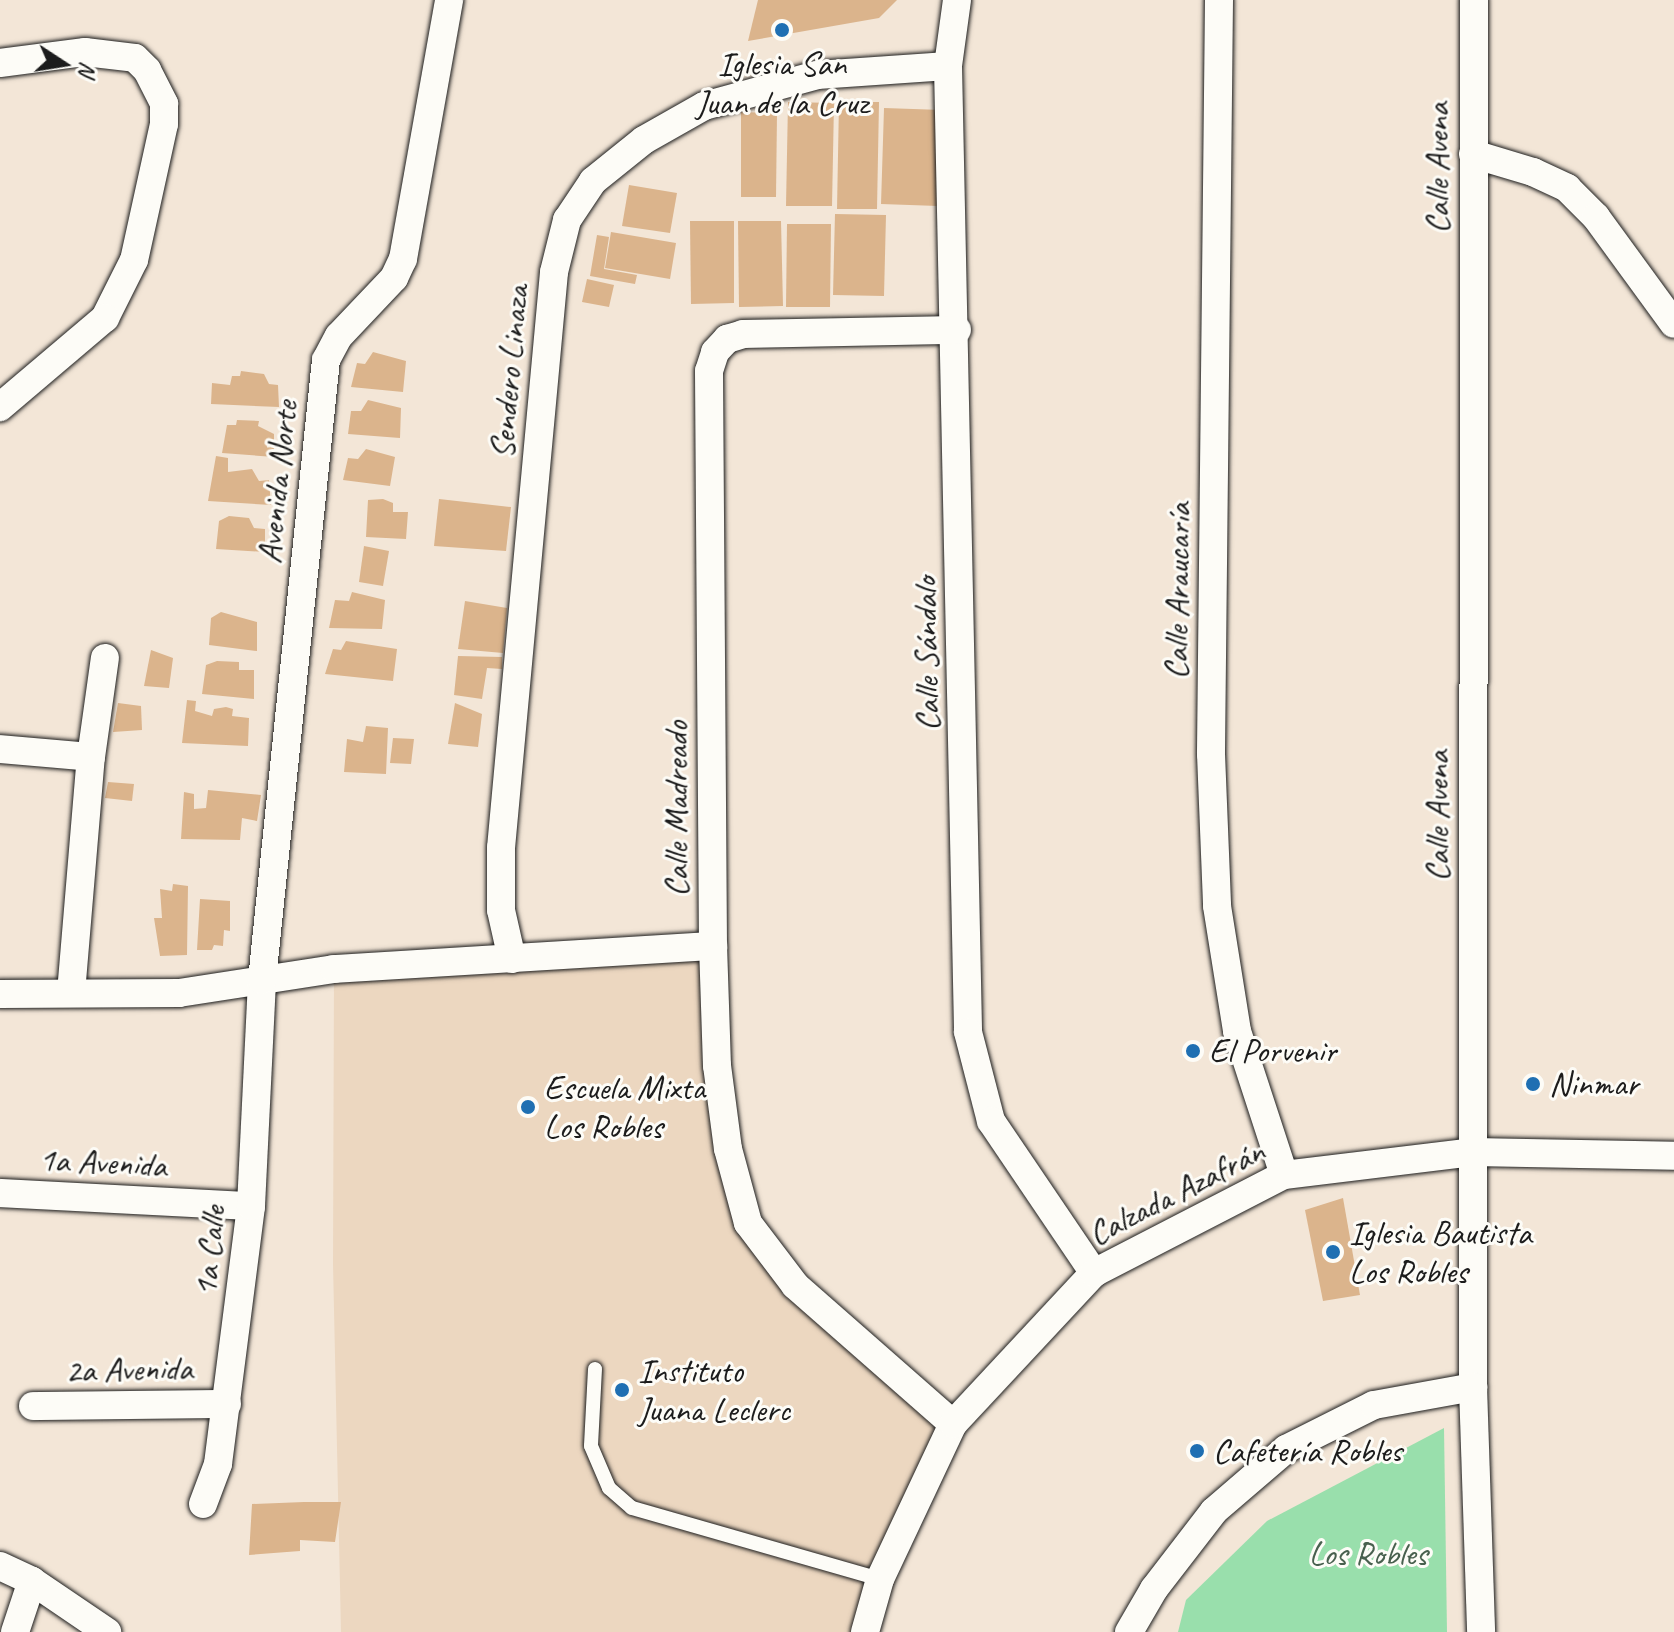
<!DOCTYPE html>
<html>
<head>
<meta charset="utf-8">
<style>
  body { margin:0 }
  #map { position:relative; width:1674px; height:1632px; overflow:hidden; background:#f3e6d7; font-family:Caveat,sans-serif }
  div>[style] { position:absolute }
  .built>* { inset:0; background:#ecd7c0 }
  .green>* { inset:0; background:#99dfac }
  .building>* { inset:0; background:#dbb48c }
  .roads { filter:drop-shadow(0 0 2px #1c1c1c) drop-shadow(0 0 2px #1c1c1c) }
  .service>* { height:14px; margin:-7px; padding:0 7px; transform-origin:7px; border-radius:7px; background:#fdfcf7 }
  .minor>* { height:28px; margin:-14px; padding:0 14px; transform-origin:14px; border-radius:14px; background:#fdfcf7 }
  .dots>* { width:22px; height:22px; translate:-50% -50%; box-sizing:border-box; border:4px solid #fdfcf7; border-radius:50% }
  span { translate:-50% -50%; white-space:nowrap; text-align:center; line-height:1.15; -webkit-text-stroke:6px #fdfcf7; paint-order:stroke }
  .poi-label { font-size:34px; color:#1c1c1c }
  .left { translate:0 -50%; text-align:left }
  .street-label { font-size:34px; color:#1c1c1c }
  .park-label { font-size:34px; color:#48604e }
  .north { position:absolute; left:24px; top:24px; width:80px; height:80px; -webkit-text-stroke:6px #fdfcf7; paint-order:stroke; rotate:102deg; font-size:22px; font-weight:700; line-height:32px; text-align:center; color:#1c1c1c }
  .north::after { content:''; display:block; margin:auto; width:28px; height:36px; background:#1c1c1c; clip-path:polygon(50% 0,100% 100%,50% 72%,0 100%) }
</style>
</head>
<body>
<div id="map">
  <div class="built">
    <div style="clip-path:polygon(713px 946px,748px 1223px,958px 1434px,919px 1512px,878px 1632px,341px 1632px,333px 1264px,334px 969px)"></div>
  </div>
  <div class="green">
    <div style="clip-path:polygon(1444px 1428px,1447px 1632px,1178px 1632px,1186px 1600px,1267px 1521px)"></div>
  </div>
  <div class="building">
    <div style="clip-path:polygon(758px 0,897px 0,879px 18px,748px 41px)"></div>
    <div style="clip-path:polygon(788px 102px,834px 103px,832px 206px,786px 206px)"></div>
    <div style="clip-path:polygon(839px 102px,879px 102px,877px 209px,837px 209px)"></div>
    <div style="clip-path:polygon(884px 108px,942px 110px,938px 206px,881px 204px)"></div>
    <div style="clip-path:polygon(741px 112px,777px 113px,776px 197px,741px 197px)"></div>
    <div style="clip-path:polygon(629px 185px,677px 193px,670px 233px,622px 226px)"></div>
    <div style="clip-path:polygon(835px 214px,886px 215px,884px 296px,833px 295px)"></div>
    <div style="clip-path:polygon(690px 221px,734px 221px,734px 303px,691px 304px)"></div>
    <div style="clip-path:polygon(738px 221px,781px 221px,783px 306px,739px 307px)"></div>
    <div style="clip-path:polygon(787px 224px,831px 224px,830px 307px,786px 307px)"></div>
    <div style="clip-path:polygon(611px 232px,676px 243px,670px 279px,605px 268px)"></div>
    <div style="clip-path:polygon(597px 235px,609px 237px,604px 269px,637px 275px,635px 284px,590px 276px)"></div>
    <div style="clip-path:polygon(587px 279px,614px 285px,609px 307px,582px 302px)"></div>
    <div style="clip-path:polygon(373px 352px,406px 361px,403px 392px,351px 387px,357px 363px,365px 364px)"></div>
    <div style="clip-path:polygon(241px 371px,264px 374px,269px 384px,278px 385px,279px 407px,211px 404px,212px 383px,230px 385px,232px 376px,240px 376px)"></div>
    <div style="clip-path:polygon(368px 400px,401px 408px,400px 438px,348px 434px,351px 411px,361px 411px)"></div>
    <div style="clip-path:polygon(237px 420px,259px 421px,258px 426px,274px 434px,274px 457px,222px 453px,227px 425px,236px 425px)"></div>
    <div style="clip-path:polygon(366px 449px,395px 457px,390px 486px,343px 480px,348px 458px,358px 459px)"></div>
    <div style="clip-path:polygon(216px 456px,228px 458px,228px 472px,252px 469px,259px 481px,269px 480px,271px 505px,208px 501px)"></div>
    <div style="clip-path:polygon(383px 499px,393px 503px,393px 512px,408px 512px,406px 539px,366px 537px,368px 500px)"></div>
    <div style="clip-path:polygon(439px 499px,511px 507px,506px 551px,434px 546px)"></div>
    <div style="clip-path:polygon(229px 516px,249px 518px,254px 528px,265px 529px,265px 552px,216px 549px,219px 521px)"></div>
    <div style="clip-path:polygon(364px 546px,389px 551px,383px 586px,359px 582px)"></div>
    <div style="clip-path:polygon(352px 592px,385px 600px,382px 629px,329px 628px,335px 600px,349px 601px)"></div>
    <div style="clip-path:polygon(465px 601px,507px 608px,503px 653px,458px 649px)"></div>
    <div style="clip-path:polygon(221px 612px,257px 622px,257px 651px,209px 645px,211px 618px)"></div>
    <div style="clip-path:polygon(346px 641px,397px 649px,393px 681px,325px 674px,333px 649px,341px 650px)"></div>
    <div style="clip-path:polygon(151px 650px,173px 658px,169px 688px,144px 686px)"></div>
    <div style="clip-path:polygon(458px 656px,502px 657px,502px 669px,487px 668px,482px 699px,454px 695px)"></div>
    <div style="clip-path:polygon(217px 661px,239px 662px,239px 670px,254px 670px,254px 699px,202px 694px,206px 665px)"></div>
    <div style="clip-path:polygon(187px 700px,196px 701px,195px 711px,212px 716px,214px 709px,226px 707px,233px 709px,232px 716px,249px 718px,248px 746px,182px 743px)"></div>
    <div style="clip-path:polygon(118px 703px,141px 706px,142px 730px,113px 732px)"></div>
    <div style="clip-path:polygon(455px 703px,482px 714px,478px 747px,448px 744px)"></div>
    <div style="clip-path:polygon(366px 726px,388px 728px,386px 774px,344px 772px,347px 739px,363px 742px)"></div>
    <div style="clip-path:polygon(393px 738px,414px 739px,411px 764px,390px 763px)"></div>
    <div style="clip-path:polygon(108px 782px,134px 784px,132px 801px,105px 798px)"></div>
    <div style="clip-path:polygon(208px 790px,261px 795px,257px 821px,242px 818px,240px 840px,181px 839px,184px 792px,194px 794px,194px 809px,206px 808px)"></div>
    <div style="clip-path:polygon(173px 884px,188px 886px,187px 955px,160px 956px,154px 918px,162px 918px,160px 889px,172px 891px)"></div>
    <div style="clip-path:polygon(200px 899px,230px 901px,230px 931px,224px 930px,223px 946px,214px 945px,212px 950px,197px 950px)"></div>
    <div style="clip-path:polygon(1343px 1198px,1360px 1295px,1323px 1301px,1305px 1210px)"></div>
    <div style="clip-path:polygon(304px 1502px,341px 1502px,335px 1542px,300px 1540px,300px 1551px,249px 1555px,252px 1504px)"></div>
  </div>
  <div class="roads">
    <div class="service">
      <div style="left:595px;top:1369px;width:77px;rotate:93deg"></div>
      <div style="left:591px;top:1446px;width:46px;rotate:66.8deg"></div>
      <div style="left:609px;top:1488px;width:30px;rotate:41deg"></div>
      <div style="left:632px;top:1508px;width:258px;rotate:16deg"></div>
    </div>
    <div class="minor">
      <div style="left:957px;top:0;width:67px;rotate:97.8deg"></div>
      <div style="left:948px;top:66px;width:966px;rotate:88.81deg"></div>
      <div style="left:968px;top:1032px;width:92px;rotate:75.5deg"></div>
      <div style="left:991px;top:1121px;width:184px;rotate:55.9deg"></div>
      <div style="left:1219px;top:0;width:754px;rotate:90.61deg"></div>
      <div style="left:1211px;top:754px;width:152px;rotate:87.7deg"></div>
      <div style="left:1217px;top:906px;width:127px;rotate:80.9deg"></div>
      <div style="left:1237px;top:1031px;width:151px;rotate:71.9deg"></div>
      <div style="left:1474px;top:0;width:1387px;rotate:90.04deg"></div>
      <div style="left:1473px;top:1387px;width:245px;rotate:88.1deg"></div>
      <div style="left:0;top:63px;width:86px;rotate:-7.4deg"></div>
      <div style="left:85px;top:52px;width:50px;rotate:6.8deg"></div>
      <div style="left:135px;top:58px;width:17px;rotate:45deg"></div>
      <div style="left:147px;top:70px;width:38px;rotate:63deg"></div>
      <div style="left:164px;top:104px;width:20px;rotate:90deg"></div>
      <div style="left:164px;top:124px;width:139px;rotate:102.4deg"></div>
      <div style="left:134px;top:260px;width:65px;rotate:116.6deg"></div>
      <div style="left:105px;top:318px;width:138px;rotate:139.7deg"></div>
      <div style="left:1473px;top:154px;width:63px;rotate:16.7deg"></div>
      <div style="left:1533px;top:172px;width:38px;rotate:25deg"></div>
      <div style="left:1567px;top:188px;width:41px;rotate:45deg"></div>
      <div style="left:1596px;top:217px;width:132px;rotate:53.9deg"></div>
      <div style="left:0;top:749px;width:91px;rotate:5deg"></div>
      <div style="left:512px;top:959px;width:50px;rotate:-102.7deg"></div>
      <div style="left:501px;top:910px;width:62px;rotate:-90deg"></div>
      <div style="left:501px;top:848px;width:578px;rotate:-84.74deg"></div>
      <div style="left:554px;top:272px;width:54px;rotate:-76deg"></div>
      <div style="left:567px;top:220px;width:47px;rotate:-56.3deg"></div>
      <div style="left:593px;top:181px;width:65px;rotate:-38.8deg"></div>
      <div style="left:644px;top:140px;width:69px;rotate:-29.5deg"></div>
      <div style="left:704px;top:106px;width:117px;rotate:-15.3deg"></div>
      <div style="left:817px;top:75px;width:131px;rotate:-3.9deg"></div>
      <div style="left:71px;top:993px;width:237px;rotate:-85.2deg"></div>
      <div style="left:91px;top:757px;width:100px;rotate:-82deg"></div>
      <div style="left:0;top:994px;width:179px;rotate:-0.3deg"></div>
      <div style="left:179px;top:993px;width:157px;rotate:-8.8deg"></div>
      <div style="left:334px;top:969px;width:380px;rotate:-3.5deg"></div>
      <div style="left:0;top:1193px;width:251px;rotate:3deg"></div>
      <div style="left:33px;top:1406px;width:194px;rotate:-0.6deg"></div>
      <div style="left:953px;top:1424px;width:210px;rotate:-138.7deg"></div>
      <div style="left:795px;top:1285px;width:78px;rotate:-127.2deg"></div>
      <div style="left:748px;top:1223px;width:77px;rotate:-105.1deg"></div>
      <div style="left:728px;top:1149px;width:84px;rotate:-97.5deg"></div>
      <div style="left:717px;top:1066px;width:120px;rotate:-91.9deg"></div>
      <div style="left:713px;top:946px;width:575px;rotate:-90.4deg"></div>
      <div style="left:709px;top:371px;width:20px;rotate:-72deg"></div>
      <div style="left:715px;top:352px;width:18px;rotate:-47deg"></div>
      <div style="left:727px;top:339px;width:17px;rotate:-17deg"></div>
      <div style="left:743px;top:334px;width:214px;rotate:-1.1deg"></div>
      <div style="left:203px;top:1504px;width:43px;rotate:-69.4deg"></div>
      <div style="left:218px;top:1464px;width:260px;rotate:-82.7deg"></div>
      <div style="left:251px;top:1206px;width:226px;rotate:-87.2deg"></div>
      <div style="left:262px;top:980px;width:623px;rotate:-84.11deg"></div>
      <div style="left:326px;top:360px;width:27px;rotate:-62deg"></div>
      <div style="left:339px;top:336px;width:80px;rotate:-46.5deg"></div>
      <div style="left:394px;top:278px;width:21px;rotate:-65deg"></div>
      <div style="left:403px;top:259px;width:263px;rotate:-79.9deg"></div>
      <div style="left:0;top:1566px;width:35px;rotate:25deg"></div>
      <div style="left:32px;top:1581px;width:91px;rotate:34.2deg"></div>
      <div style="left:15px;top:1632px;width:54px;rotate:-71.6deg"></div>
      <div style="left:865px;top:1632px;width:55px;rotate:-74.2deg"></div>
      <div style="left:880px;top:1579px;width:171px;rotate:-64.8deg"></div>
      <div style="left:953px;top:1424px;width:207px;rotate:-47deg"></div>
      <div style="left:1094px;top:1273px;width:214px;rotate:-27.3deg"></div>
      <div style="left:1284px;top:1175px;width:190px;rotate:-6.9deg"></div>
      <div style="left:1473px;top:1152px;width:201px;rotate:1.1deg"></div>
      <div style="left:1129px;top:1632px;width:50px;rotate:-59.8deg"></div>
      <div style="left:1154px;top:1589px;width:98px;rotate:-52.4deg"></div>
      <div style="left:1214px;top:1511px;width:95px;rotate:-40.7deg"></div>
      <div style="left:1286px;top:1449px;width:98px;rotate:-26.6deg"></div>
      <div style="left:1374px;top:1405px;width:101px;rotate:-10.3deg"></div>
    </div>
  </div>
  <div class="dots">
    <div style="left:782px;top:30px;background:#1f6fb2"></div>
    <div style="left:1193px;top:1051px;background:#1f6fb2"></div>
    <div style="left:1533px;top:1084px;background:#1f6fb2"></div>
    <div style="left:528px;top:1107px;background:#1f6fb2"></div>
    <div style="left:1333px;top:1252px;background:#1f6fb2"></div>
    <div style="left:622px;top:1390px;background:#1f6fb2"></div>
    <div style="left:1197px;top:1451px;background:#1f6fb2"></div>
  </div>
  <div class="poi-label">
    <span style="left:782px;top:83px">Iglesia San<br>Juan de la Cruz</span>
    <span class="left" style="left:1209px;top:1051px">El Porvenir</span>
    <span class="left" style="left:1549px;top:1084px">Ninmar</span>
    <span class="left" style="left:544px;top:1107px">Escuela Mixta<br>Los Robles</span>
    <span class="left" style="left:1349px;top:1252px">Iglesia Bautista<br>Los Robles</span>
    <span class="left" style="left:638px;top:1390px">Instituto<br>Juana Leclerc</span>
    <span class="left" style="left:1213px;top:1451px">Cafetería Robles</span>
  </div>
  <div class="street-label">
    <span style="left:1437px;top:168px;rotate:-90deg">Calle Avena</span>
    <span style="left:509px;top:372px;rotate:-85deg">Sendero Linaza</span>
    <span style="left:277px;top:482px;rotate:-84deg">Avenida Norte</span>
    <span style="left:1177px;top:591px;rotate:-89deg">Calle Araucaría</span>
    <span style="left:926px;top:654px;rotate:-91deg">Calle Sándalo</span>
    <span style="left:676px;top:809px;rotate:-90deg">Calle Madreado</span>
    <span style="left:1437px;top:816px;rotate:-90deg">Calle Avena</span>
    <span style="left:103px;top:1162px;rotate:3deg">1a Avenida</span>
    <span style="left:1176px;top:1192px;rotate:-27deg">Calzada Azafrán</span>
    <span style="left:209px;top:1251px;rotate:-84deg">1a Calle</span>
    <span style="left:129px;top:1369px;rotate:-1deg">2a Avenida</span>
  </div>
  <div class="park-label">
    <span style="left:1368px;top:1554px">Los Robles</span>
  </div>
  <div class="north">N</div>
</div>
</body>
</html>
